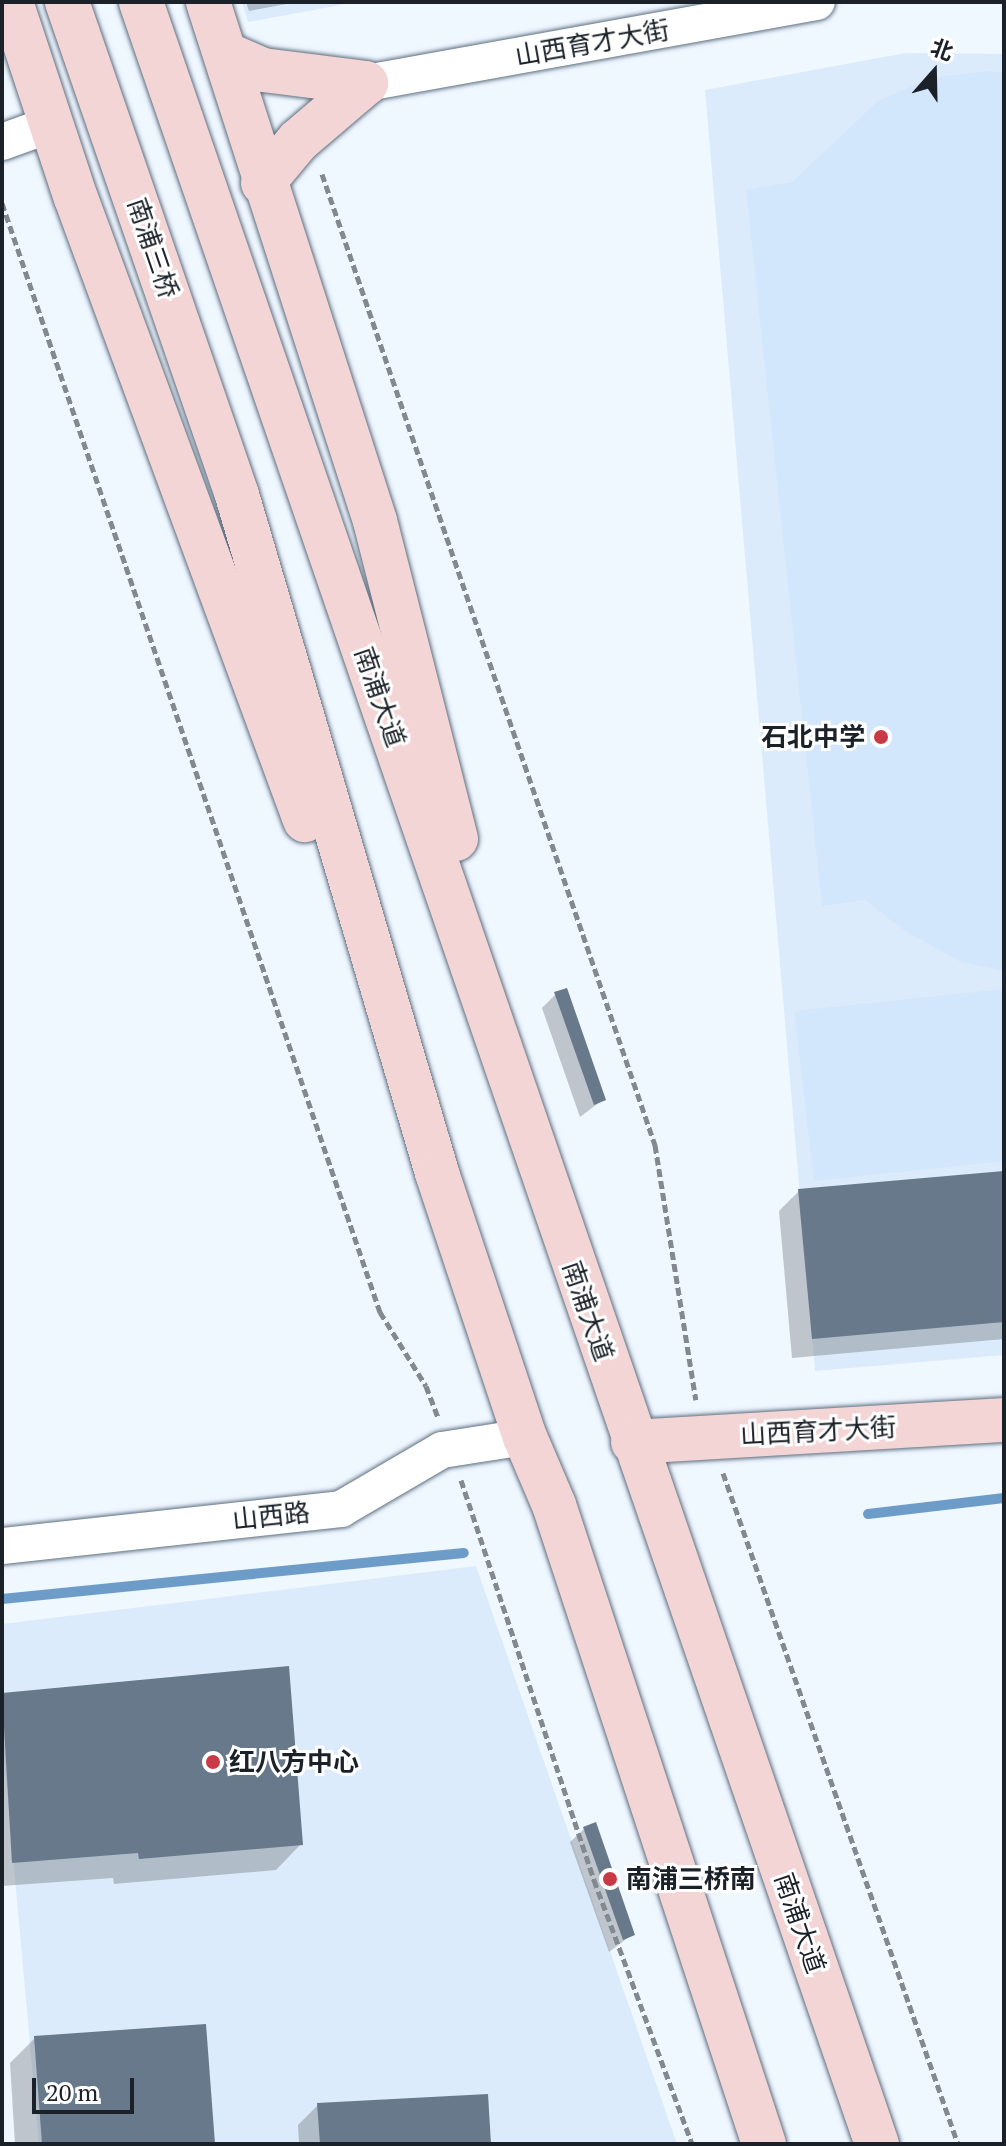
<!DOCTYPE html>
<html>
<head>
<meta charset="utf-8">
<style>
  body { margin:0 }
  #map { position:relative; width:1006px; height:2146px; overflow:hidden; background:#eff7ff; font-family:"PT Serif","Noto Sans SC",serif }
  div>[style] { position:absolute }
  .built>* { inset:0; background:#dcebfb }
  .green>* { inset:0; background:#d2e7fc }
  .shadow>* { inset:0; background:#0003 }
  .stream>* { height:10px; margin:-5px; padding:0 5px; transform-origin:5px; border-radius:5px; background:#6d9cc9 }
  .building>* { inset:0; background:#67798a }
  .path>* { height:5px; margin-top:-2.5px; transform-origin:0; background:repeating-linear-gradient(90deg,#828991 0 8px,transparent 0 12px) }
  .roads { filter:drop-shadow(0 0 2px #5e6f80) drop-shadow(0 0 2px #5e6f80) }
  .street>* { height:36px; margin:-18px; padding:0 18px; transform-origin:18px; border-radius:18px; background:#fff }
  .secondary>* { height:44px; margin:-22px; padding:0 22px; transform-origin:22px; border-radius:22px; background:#f4d5d5 }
  .dots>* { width:22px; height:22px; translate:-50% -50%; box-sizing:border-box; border:4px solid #fff; border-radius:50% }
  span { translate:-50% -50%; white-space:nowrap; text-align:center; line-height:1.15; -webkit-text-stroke:6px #fff; paint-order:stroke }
  .street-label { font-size:26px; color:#1a2128 }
  .poi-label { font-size:26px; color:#1a2128; font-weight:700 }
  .right { translate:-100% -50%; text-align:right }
  .left { translate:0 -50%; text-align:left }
  .frame { position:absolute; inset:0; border:4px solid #1a2128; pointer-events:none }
  .north { position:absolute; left:894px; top:32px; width:80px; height:80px; -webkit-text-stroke:6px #fff; paint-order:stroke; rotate:20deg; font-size:22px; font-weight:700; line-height:32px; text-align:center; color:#1a2128 }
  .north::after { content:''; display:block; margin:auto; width:28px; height:36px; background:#1a2128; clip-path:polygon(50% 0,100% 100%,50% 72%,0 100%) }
  .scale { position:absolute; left:32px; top:2078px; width:102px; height:36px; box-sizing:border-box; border:4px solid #1a2128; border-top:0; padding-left:10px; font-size:24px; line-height:28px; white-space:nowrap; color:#1a2128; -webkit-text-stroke:6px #fff; paint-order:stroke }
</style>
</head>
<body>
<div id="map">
  <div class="built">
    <div style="clip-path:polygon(242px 2px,356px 2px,248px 22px)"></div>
    <div style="clip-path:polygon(905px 53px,1004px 54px,1004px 1355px,815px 1371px,705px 90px)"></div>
    <div style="clip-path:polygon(476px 1566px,677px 2144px,39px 2144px,2px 1734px,2px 1624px)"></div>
  </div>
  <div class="green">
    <div style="clip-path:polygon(990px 71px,1004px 73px,1004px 971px,961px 962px,905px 931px,865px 900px,822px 906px,746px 190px,792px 182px,878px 101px,931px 78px)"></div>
    <div style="clip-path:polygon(1004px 989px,1004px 1161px,814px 1181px,794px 1011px)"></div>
  </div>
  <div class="shadow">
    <div style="clip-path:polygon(246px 2px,297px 2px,249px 11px)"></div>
    <div style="clip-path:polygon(556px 994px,604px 1099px,580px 1117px,542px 1008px)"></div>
    <div style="clip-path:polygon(1004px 1173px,1004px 1339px,792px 1358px,779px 1211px,799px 1191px)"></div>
    <div style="clip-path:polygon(287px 1668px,301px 1844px,276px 1870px,114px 1884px,113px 1878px,2px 1886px,2px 1695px)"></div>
    <div style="clip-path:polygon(584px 1829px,633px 1934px,609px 1952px,570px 1842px)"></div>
    <div style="clip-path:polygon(35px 2038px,213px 2144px,15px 2144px,10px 2063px)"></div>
    <div style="clip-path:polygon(318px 2105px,489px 2144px,299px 2144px,298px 2125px)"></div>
  </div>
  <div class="stream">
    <div style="left:868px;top:1514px;width:137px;rotate:-6.7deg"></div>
    <div style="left:2px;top:1599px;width:464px;rotate:-5.7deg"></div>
  </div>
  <div class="building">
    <div style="clip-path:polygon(567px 988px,606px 1100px,594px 1105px,554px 992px)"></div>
    <div style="clip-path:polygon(1004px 1171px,1004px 1322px,812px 1339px,798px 1189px)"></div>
    <div style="clip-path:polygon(289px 1666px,303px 1845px,139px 1859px,138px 1853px,12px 1863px,2px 1693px)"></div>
    <div style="clip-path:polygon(596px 1822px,635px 1935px,623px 1940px,583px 1827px)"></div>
    <div style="clip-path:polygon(206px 2024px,215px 2144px,42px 2144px,34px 2036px)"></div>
    <div style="clip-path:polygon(488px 2094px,491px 2144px,320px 2144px,317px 2103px)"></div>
  </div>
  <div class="path">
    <div style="left:322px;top:174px;width:1027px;rotate:71.07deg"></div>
    <div style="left:655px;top:1145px;width:258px;rotate:80.9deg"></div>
    <div style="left:2px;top:203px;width:1172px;rotate:71.18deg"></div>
    <div style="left:380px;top:1312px;width:87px;rotate:58.1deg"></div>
    <div style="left:426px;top:1386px;width:34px;rotate:69deg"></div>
    <div style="left:723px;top:1473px;width:711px;rotate:70.7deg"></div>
    <div style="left:461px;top:1480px;width:422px;rotate:71.6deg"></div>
    <div style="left:594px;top:1880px;width:282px;rotate:69.6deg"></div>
  </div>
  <div class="roads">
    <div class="street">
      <div style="left:366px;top:83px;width:458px;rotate:-10.2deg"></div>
      <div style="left:2px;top:142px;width:53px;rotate:-19.8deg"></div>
      <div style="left:2px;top:1546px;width:341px;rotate:-6.2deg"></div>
      <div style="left:341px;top:1509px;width:117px;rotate:-30.3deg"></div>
      <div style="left:442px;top:1450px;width:84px;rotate:-8.9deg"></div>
    </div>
    <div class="secondary">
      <div style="left:11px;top:2px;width:206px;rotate:71.7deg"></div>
      <div style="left:76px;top:198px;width:663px;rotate:69.79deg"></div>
      <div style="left:67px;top:2px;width:521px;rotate:70.97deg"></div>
      <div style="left:237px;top:495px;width:707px;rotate:73.56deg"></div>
      <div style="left:437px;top:1173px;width:278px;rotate:71.6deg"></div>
      <div style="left:525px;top:1437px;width:74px;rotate:66.9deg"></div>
      <div style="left:554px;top:1505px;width:673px;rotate:71.81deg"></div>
      <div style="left:141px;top:2px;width:2265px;rotate:71.04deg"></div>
      <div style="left:208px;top:2px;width:545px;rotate:72.16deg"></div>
      <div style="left:375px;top:521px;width:328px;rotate:75.7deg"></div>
      <div style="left:226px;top:54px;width:40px;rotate:23.4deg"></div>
      <div style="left:263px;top:70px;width:104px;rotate:7.2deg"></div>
      <div style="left:263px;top:183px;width:55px;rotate:-50.2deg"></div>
      <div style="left:298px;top:141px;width:89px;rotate:-40.5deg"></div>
      <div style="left:633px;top:1442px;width:372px;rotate:-3.4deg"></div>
    </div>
  </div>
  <div class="dots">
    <div style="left:881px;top:737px;background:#ca3a46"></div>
    <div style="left:213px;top:1762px;background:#ca3a46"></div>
    <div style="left:610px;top:1879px;background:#ca3a46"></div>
  </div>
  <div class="street-label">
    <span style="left:592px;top:43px;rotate:-10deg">山西育才大街</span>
    <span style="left:153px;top:248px;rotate:71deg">南浦三桥</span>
    <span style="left:380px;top:697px;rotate:71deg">南浦大道</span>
    <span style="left:588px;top:1311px;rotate:71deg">南浦大道</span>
    <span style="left:818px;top:1431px;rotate:-3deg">山西育才大街</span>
    <span style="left:271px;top:1516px;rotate:-6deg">山西路</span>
    <span style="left:800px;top:1923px;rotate:71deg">南浦大道</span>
  </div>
  <div class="poi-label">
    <span class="right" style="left:865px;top:737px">石北中学</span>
    <span class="left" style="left:229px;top:1762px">红八方中心</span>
    <span class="left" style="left:626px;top:1879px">南浦三桥南</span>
  </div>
  <div class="frame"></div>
  <div class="north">北</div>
  <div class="scale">20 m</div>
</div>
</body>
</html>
